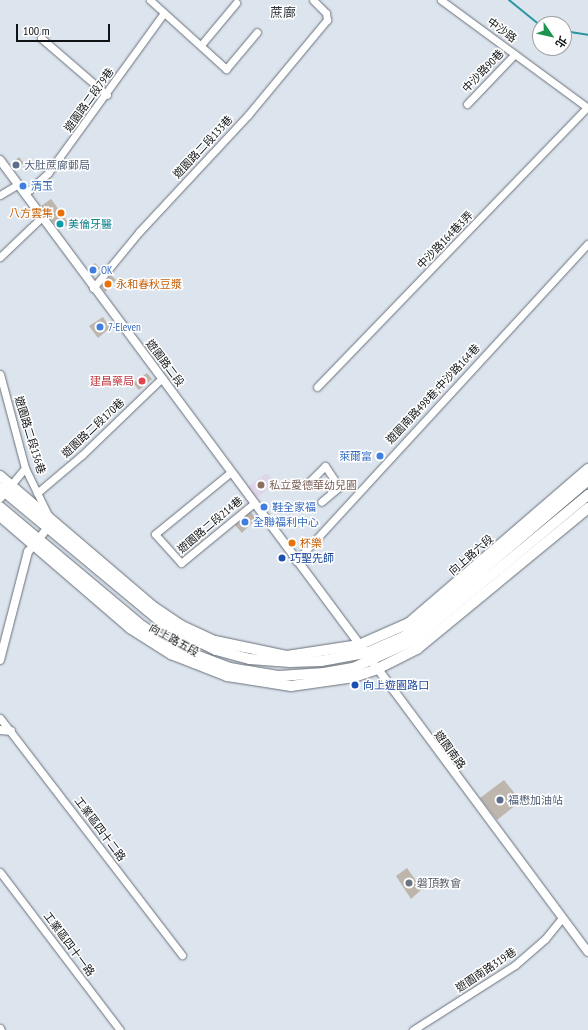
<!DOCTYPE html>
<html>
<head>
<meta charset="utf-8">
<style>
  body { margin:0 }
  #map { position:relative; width:588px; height:1030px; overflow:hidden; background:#dce4ee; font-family:"PT Sans Narrow","Noto Sans TC",sans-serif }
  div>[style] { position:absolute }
  .education>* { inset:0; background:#ded5ea }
  .stream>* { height:2px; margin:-1px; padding:0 1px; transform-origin:1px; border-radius:1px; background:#2b969f }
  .building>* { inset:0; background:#beb5ad }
  .roads { filter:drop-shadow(0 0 1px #697078) drop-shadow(0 0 1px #697078) }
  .minor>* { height:7px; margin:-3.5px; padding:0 3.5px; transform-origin:3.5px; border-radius:3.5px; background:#fff }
  .tertiary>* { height:8px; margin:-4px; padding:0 4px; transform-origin:4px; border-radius:4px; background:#fff }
  .secondary>* { height:10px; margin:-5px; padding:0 5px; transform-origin:5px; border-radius:5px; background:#fff }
  .dots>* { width:11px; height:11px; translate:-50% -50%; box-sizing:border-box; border:2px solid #fff; border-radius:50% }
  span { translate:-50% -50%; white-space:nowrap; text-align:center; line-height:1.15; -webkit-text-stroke:3px #fff; paint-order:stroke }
  .street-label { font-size:11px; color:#101316 }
  .service-label { font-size:11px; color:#4e5e75 }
  .left { translate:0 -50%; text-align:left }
  .shop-label { font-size:11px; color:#366cbe }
  .right { translate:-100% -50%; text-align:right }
  .food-label { font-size:11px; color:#c56008 }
  .culture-label { font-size:11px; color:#0d838f }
  .health-label { font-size:11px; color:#be3a42 }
  .education-label { font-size:11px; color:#785e54 }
  .transit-label { font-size:11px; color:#164399 }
  .worship-label { font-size:11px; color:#5b616d }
  .quarter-label { font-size:13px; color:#2c323a }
  .north { position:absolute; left:532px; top:16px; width:40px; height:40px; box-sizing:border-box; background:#fff; border:1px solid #9fa1a2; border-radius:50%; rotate:124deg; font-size:11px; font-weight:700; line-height:16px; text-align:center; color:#101316 }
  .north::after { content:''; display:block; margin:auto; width:14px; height:18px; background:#1c934e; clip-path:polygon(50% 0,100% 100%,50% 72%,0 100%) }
  .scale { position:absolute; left:16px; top:24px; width:94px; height:18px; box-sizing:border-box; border:2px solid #101316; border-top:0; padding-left:5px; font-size:12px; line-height:14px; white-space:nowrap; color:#101316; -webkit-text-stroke:3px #fff; paint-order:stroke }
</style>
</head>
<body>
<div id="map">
  <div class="education">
    <div style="clip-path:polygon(267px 473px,275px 484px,255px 499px,247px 487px)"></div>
  </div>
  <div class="stream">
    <div style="left:509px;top:0;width:40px;rotate:39deg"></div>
    <div style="left:564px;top:31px;width:24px;rotate:9deg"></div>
  </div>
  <div class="building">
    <div style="clip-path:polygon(19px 157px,24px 163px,15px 170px,10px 164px)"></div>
    <div style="clip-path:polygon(51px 199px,69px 224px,59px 230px,41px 206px)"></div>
    <div style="clip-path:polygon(95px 263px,100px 268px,93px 277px,88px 269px)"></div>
    <div style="clip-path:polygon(111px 275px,116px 280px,105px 292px,101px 286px)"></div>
    <div style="clip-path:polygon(103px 317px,110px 328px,98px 338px,89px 326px)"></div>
    <div style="clip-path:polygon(147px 373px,152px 379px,139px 390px,133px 383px)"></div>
    <div style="clip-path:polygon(251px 512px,256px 519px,242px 533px,235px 525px)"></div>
    <div style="clip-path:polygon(504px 780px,521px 801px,497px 820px,480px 798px)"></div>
    <div style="clip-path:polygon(407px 868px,422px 889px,411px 899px,396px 876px)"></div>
  </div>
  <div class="roads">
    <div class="minor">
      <div style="left:150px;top:0;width:103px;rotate:42.2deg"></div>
      <div style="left:226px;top:69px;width:48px;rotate:-50deg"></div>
      <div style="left:441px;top:0;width:182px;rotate:36.3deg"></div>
      <div style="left:41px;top:38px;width:87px;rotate:40.8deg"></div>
      <div style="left:201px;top:45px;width:55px;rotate:-50.2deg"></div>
      <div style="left:467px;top:104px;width:69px;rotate:-46.2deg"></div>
      <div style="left:26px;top:193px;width:30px;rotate:-42deg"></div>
      <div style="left:48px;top:173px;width:196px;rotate:-54.1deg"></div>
      <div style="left:0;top:195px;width:21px;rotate:-31deg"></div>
      <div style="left:0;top:257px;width:59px;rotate:-43.6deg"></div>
      <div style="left:93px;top:288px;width:72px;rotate:-50.6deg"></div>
      <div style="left:139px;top:232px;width:160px;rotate:-47deg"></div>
      <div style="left:248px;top:115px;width:124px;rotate:-50.3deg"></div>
      <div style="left:327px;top:20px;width:7px;rotate:-98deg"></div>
      <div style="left:326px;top:13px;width:18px;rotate:-135deg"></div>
      <div style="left:0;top:374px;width:97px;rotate:75.1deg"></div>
      <div style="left:25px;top:468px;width:52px;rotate:63.9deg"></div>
      <div style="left:317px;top:387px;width:389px;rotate:-46deg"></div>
      <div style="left:231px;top:472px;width:98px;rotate:140.8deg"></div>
      <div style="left:155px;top:534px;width:39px;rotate:48deg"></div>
      <div style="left:181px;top:563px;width:94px;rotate:-39.4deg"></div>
      <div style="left:306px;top:485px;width:27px;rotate:-45deg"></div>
      <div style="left:325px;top:466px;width:25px;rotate:56deg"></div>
      <div style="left:339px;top:487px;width:23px;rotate:140deg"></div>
      <div style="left:37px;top:493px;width:59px;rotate:-40.2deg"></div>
      <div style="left:82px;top:455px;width:111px;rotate:-43.9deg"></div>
      <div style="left:0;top:498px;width:39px;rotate:-50deg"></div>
      <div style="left:296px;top:561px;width:431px;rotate:-47.4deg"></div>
      <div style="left:0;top:718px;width:299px;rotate:52.5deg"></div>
      <div style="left:0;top:872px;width:198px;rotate:52.8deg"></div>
      <div style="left:0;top:1028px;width:2px;rotate:63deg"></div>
      <div style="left:413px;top:1030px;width:121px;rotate:-32.5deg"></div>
      <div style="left:515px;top:965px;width:40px;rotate:-41deg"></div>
      <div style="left:545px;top:939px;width:27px;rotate:-51deg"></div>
    </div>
    <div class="tertiary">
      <div style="left:0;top:160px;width:986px;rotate:53.41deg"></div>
      <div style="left:0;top:660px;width:112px;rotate:-75.5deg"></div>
      <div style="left:28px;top:552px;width:36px;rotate:-51deg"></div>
      <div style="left:0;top:730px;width:11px;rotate:5deg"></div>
    </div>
    <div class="secondary">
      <div style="left:0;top:476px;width:200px;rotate:40.5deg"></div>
      <div style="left:152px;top:606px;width:34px;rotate:34deg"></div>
      <div style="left:180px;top:625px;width:38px;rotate:25deg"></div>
      <div style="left:215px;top:641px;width:74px;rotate:11.8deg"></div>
      <div style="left:287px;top:656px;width:73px;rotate:-8.7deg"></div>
      <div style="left:359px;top:645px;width:55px;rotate:-23.7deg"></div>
      <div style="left:409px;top:623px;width:236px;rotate:-40.7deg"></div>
      <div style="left:0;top:488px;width:213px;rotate:39.7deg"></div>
      <div style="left:164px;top:624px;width:58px;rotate:26.6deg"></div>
      <div style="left:216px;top:650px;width:35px;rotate:15deg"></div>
      <div style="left:250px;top:659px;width:40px;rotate:4.3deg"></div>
      <div style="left:290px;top:662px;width:31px;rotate:-2deg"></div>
      <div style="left:321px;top:661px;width:46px;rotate:-10.1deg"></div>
      <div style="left:366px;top:653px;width:43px;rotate:-23.6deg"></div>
      <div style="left:405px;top:636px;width:240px;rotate:-40.4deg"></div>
      <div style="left:0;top:507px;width:180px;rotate:40deg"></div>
      <div style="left:138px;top:623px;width:38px;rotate:35deg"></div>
      <div style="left:169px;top:645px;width:65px;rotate:20.7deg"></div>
      <div style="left:230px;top:668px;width:50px;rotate:9.3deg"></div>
      <div style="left:279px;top:676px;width:45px;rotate:-3.8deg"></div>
      <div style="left:324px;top:673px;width:29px;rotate:-10deg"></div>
      <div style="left:353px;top:668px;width:65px;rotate:-24.6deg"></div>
      <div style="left:412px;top:641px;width:229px;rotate:-39.7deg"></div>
      <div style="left:0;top:516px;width:172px;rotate:40.7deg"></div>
      <div style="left:130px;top:628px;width:49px;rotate:32.4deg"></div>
      <div style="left:171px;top:654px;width:60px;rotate:21.4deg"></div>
      <div style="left:227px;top:676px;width:65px;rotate:8.9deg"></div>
      <div style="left:291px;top:686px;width:64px;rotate:-8.1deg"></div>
      <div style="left:354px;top:677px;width:24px;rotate:-19deg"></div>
      <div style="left:377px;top:669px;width:45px;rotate:-26.6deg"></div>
      <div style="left:417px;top:649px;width:222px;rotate:-39.5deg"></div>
    </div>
  </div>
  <div class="dots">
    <div style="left:16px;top:165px;background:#5c6f8a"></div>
    <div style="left:23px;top:186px;background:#3f7fe0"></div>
    <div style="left:61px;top:213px;background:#e8710a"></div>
    <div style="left:60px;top:224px;background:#0f9aa8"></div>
    <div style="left:93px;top:270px;background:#3f7fe0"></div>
    <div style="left:108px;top:284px;background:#e8710a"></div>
    <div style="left:100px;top:327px;background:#3f7fe0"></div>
    <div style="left:142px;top:381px;background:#e0444e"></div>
    <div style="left:380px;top:456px;background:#3f7fe0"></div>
    <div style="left:261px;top:485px;background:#8d6e63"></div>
    <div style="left:264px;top:507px;background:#3f7fe0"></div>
    <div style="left:245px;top:522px;background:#3f7fe0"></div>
    <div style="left:292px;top:543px;background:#e8710a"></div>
    <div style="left:282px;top:558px;background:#1a4fb4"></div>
    <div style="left:355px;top:685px;background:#1a4fb4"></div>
    <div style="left:500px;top:800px;background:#5c6f8a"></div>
    <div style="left:409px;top:883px;background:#6b7280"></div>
  </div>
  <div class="street-label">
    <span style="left:502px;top:30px;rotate:36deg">中沙路</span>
    <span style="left:483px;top:71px;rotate:-46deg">中沙路90巷</span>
    <span style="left:89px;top:100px;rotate:-54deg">遊園路二段79巷</span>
    <span style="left:203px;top:147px;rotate:-47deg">遊園路二段133巷</span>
    <span style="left:445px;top:240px;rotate:-46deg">中沙路164巷3弄</span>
    <span style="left:165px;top:363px;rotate:53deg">遊園路二段</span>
    <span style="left:433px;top:394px;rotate:-47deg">遊園南路498巷;中沙路164巷</span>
    <span style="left:93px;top:428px;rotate:-43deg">遊園路二段170巷</span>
    <span style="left:30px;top:435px;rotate:73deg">遊園路二段136巷</span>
    <span style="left:210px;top:525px;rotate:-40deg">遊園路二段214巷</span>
    <span style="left:471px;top:555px;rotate:-41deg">向上路六段</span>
    <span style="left:174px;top:640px;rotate:29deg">向上路五段</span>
    <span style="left:450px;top:750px;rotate:54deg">遊園南路</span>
    <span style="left:100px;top:829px;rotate:53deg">工業區四十二路</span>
    <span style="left:69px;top:944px;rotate:53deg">工業區四十一路</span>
    <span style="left:486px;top:970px;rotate:-34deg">遊園南路319巷</span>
  </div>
  <div class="service-label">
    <span class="left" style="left:24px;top:165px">大肚蔗廍郵局</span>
    <span class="left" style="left:508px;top:800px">福懋加油站</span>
  </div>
  <div class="shop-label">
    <span class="left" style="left:31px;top:186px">清玉</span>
    <span class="left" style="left:101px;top:270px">OK</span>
    <span class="left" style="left:108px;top:327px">7-Eleven</span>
    <span class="right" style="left:372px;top:456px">萊爾富</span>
    <span class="left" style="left:272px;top:507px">鞋全家福</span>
    <span class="left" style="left:253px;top:522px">全聯福利中心</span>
  </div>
  <div class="food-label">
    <span class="right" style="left:53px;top:213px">八方雲集</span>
    <span class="left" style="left:116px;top:284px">永和春秋豆漿</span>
    <span class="left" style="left:300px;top:543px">杯樂</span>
  </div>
  <div class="culture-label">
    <span class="left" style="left:68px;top:224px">美倫牙醫</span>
  </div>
  <div class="health-label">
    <span class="right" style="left:134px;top:381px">建昌藥局</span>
  </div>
  <div class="education-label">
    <span class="left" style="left:269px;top:485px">私立愛德華幼兒園</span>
  </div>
  <div class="transit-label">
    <span class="left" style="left:290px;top:558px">巧聖先師</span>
    <span class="left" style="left:363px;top:685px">向上遊園路口</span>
  </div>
  <div class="worship-label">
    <span class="left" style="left:417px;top:883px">磐頂教會</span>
  </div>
  <div class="quarter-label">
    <span style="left:283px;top:13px">蔗廍</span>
  </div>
  <div class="north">北</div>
  <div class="scale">100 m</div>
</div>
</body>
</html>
